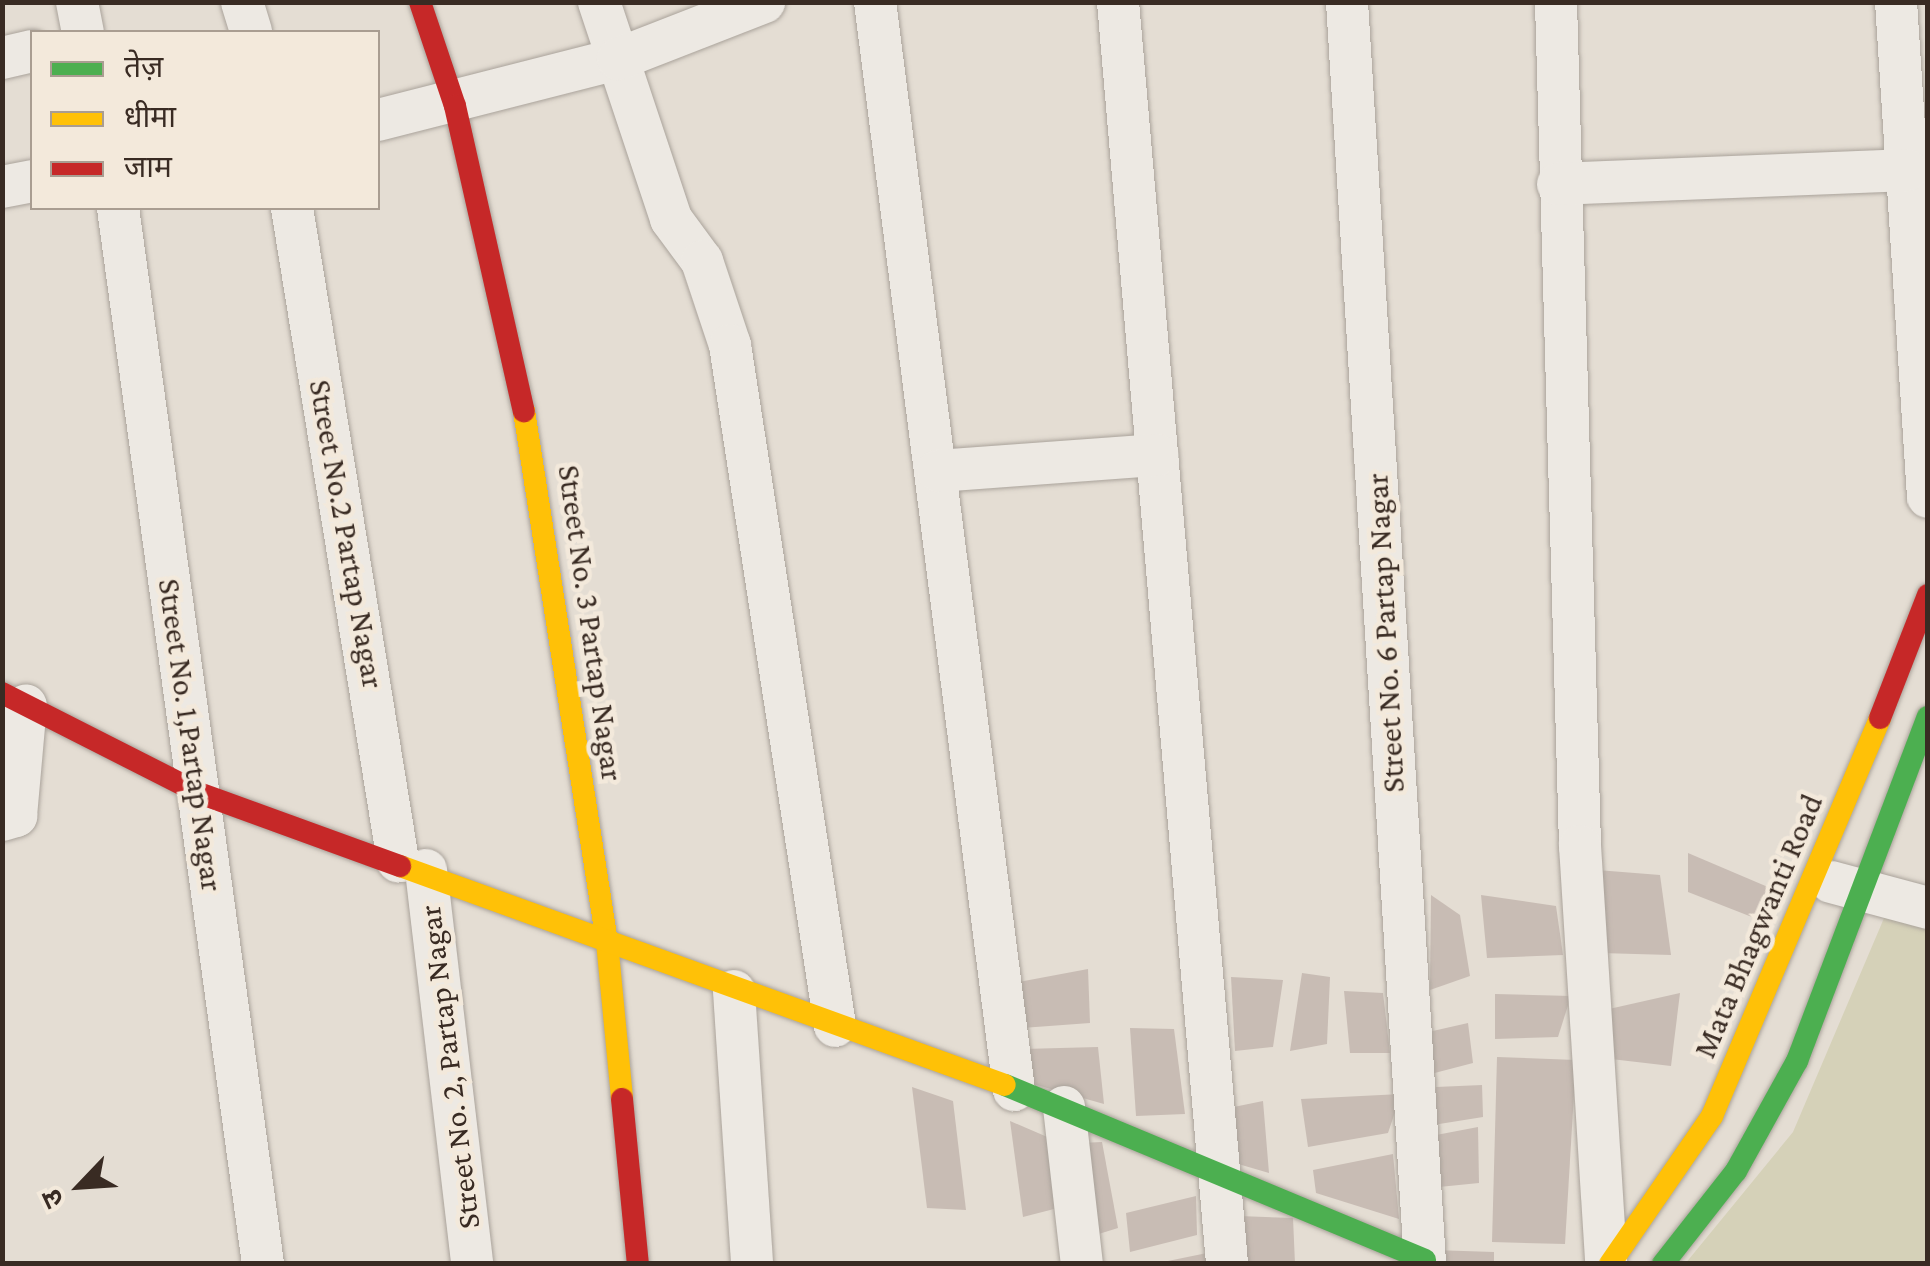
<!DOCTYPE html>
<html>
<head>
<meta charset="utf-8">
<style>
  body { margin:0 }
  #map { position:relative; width:1930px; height:1266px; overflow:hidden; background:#e4ddd3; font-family:"Crimson Pro","Noto Sans Devanagari",serif }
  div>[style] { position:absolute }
  .green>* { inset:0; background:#d5d1b8 }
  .building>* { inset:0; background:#c8bcb4 }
  .roads { filter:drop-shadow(0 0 2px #aaa39b) drop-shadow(0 0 2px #aaa39b) }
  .street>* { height:42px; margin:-21px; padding:0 21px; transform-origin:21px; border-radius:21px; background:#ede9e3 }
  .fast>* { height:22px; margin:-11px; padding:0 11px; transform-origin:11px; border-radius:11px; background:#4caf50 }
  .slow>* { height:22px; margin:-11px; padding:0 11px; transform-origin:11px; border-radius:11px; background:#ffc107 }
  .jam>* { height:22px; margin:-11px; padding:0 11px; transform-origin:11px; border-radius:11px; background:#c62828 }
  span { translate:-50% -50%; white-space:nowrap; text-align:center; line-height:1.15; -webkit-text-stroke:9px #f3e9db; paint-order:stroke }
  .street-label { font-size:32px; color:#392b23 }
  .frame { position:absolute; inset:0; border:5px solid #392b23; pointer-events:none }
  .legend { position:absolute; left:30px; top:30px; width:350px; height:180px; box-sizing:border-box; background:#f3e9db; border:2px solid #a99d91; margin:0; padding:12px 18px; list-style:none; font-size:30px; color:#392b23 }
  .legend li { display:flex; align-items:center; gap:20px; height:50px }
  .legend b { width:50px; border:2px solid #a99d91 }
  .north { position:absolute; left:30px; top:1136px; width:100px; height:100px; -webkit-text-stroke:8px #f3e9db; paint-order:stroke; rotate:245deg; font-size:28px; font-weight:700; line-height:40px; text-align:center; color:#392b23 }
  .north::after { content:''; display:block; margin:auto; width:35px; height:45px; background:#392b23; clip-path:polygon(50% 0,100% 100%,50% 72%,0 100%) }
</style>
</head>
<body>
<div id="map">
  <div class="green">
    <div style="clip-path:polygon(1896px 890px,1927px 906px,1927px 1263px,1685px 1264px,1793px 1132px)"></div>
  </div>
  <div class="building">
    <div style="clip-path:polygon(1688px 853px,1775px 890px,1757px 919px,1688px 892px)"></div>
    <div style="clip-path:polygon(1597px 870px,1660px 875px,1671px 955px,1600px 953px)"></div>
    <div style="clip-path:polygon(1431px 895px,1460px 915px,1470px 976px,1430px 990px)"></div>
    <div style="clip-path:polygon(1481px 895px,1556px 906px,1563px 955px,1487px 958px)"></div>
    <div style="clip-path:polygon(1088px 969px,1090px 1023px,1022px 1028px,1014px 983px)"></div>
    <div style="clip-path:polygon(1302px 973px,1330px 977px,1327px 1044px,1290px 1051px)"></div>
    <div style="clip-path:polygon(1231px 977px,1283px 980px,1273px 1047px,1235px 1051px)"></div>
    <div style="clip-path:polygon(1344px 991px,1383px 993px,1390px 1053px,1350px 1053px)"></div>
    <div style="clip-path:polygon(1680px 993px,1671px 1066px,1611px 1059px,1609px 1009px)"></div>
    <div style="clip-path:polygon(1495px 994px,1571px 996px,1558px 1037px,1495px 1039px)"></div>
    <div style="clip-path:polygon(1468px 1023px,1473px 1063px,1423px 1076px,1424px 1033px)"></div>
    <div style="clip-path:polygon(1130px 1028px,1174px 1029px,1185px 1114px,1136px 1116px)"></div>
    <div style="clip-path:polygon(1098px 1047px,1104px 1104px,1026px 1082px,1023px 1049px)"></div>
    <div style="clip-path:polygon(1497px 1057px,1576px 1060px,1565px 1244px,1492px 1242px)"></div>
    <div style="clip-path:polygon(1482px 1085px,1483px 1117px,1433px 1125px,1436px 1087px)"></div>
    <div style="clip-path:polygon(912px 1087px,953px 1101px,966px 1210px,927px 1208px)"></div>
    <div style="clip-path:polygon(1401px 1094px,1388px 1133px,1308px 1147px,1301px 1099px)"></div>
    <div style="clip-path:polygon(1263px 1101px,1269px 1173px,1228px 1161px,1224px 1109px)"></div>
    <div style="clip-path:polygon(1010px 1121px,1052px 1139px,1054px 1209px,1023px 1217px)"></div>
    <div style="clip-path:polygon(1478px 1127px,1479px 1183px,1429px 1188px,1431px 1136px)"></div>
    <div style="clip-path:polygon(1102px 1142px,1118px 1228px,1089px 1237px,1080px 1143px)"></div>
    <div style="clip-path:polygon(1393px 1154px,1399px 1219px,1316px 1193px,1313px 1170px)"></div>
    <div style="clip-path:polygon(1196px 1196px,1197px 1235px,1130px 1252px,1126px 1213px)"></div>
    <div style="clip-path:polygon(1239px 1216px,1293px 1218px,1295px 1264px,1247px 1264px)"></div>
    <div style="clip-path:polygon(1433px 1250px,1494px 1252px,1494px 1264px,1436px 1264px)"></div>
    <div style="clip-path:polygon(1207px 1253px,1208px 1264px,1163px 1264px,1163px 1262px)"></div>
  </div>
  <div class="roads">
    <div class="street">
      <div style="left:77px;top:2px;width:31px;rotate:79deg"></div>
      <div style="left:242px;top:2px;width:31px;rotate:73deg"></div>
      <div style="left:599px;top:2px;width:229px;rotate:71.6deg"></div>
      <div style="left:671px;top:219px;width:52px;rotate:53.6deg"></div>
      <div style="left:702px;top:261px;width:89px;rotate:71.6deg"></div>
      <div style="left:730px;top:345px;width:689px;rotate:81.23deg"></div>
      <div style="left:875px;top:2px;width:1097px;rotate:82.72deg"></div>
      <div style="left:1118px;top:2px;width:1267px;rotate:85.06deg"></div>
      <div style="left:1347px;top:2px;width:1264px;rotate:86.46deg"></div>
      <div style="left:1556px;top:2px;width:844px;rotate:88.37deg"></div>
      <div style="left:1580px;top:846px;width:419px;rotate:86.4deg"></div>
      <div style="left:1896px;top:2px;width:496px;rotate:86.3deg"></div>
      <div style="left:2px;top:58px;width:31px;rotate:-13deg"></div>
      <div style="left:378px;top:120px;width:248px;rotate:-14.3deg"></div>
      <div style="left:618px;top:59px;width:157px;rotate:-21.3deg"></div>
      <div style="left:1558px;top:184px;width:349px;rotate:-2.3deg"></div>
      <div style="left:2px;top:187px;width:31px;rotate:-11deg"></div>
      <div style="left:118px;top:208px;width:1066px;rotate:82.18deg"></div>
      <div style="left:292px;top:208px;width:662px;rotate:80.78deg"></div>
      <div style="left:938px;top:471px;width:220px;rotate:-4.2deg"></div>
      <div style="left:2px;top:820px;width:15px;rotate:-16deg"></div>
      <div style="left:16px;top:816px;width:111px;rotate:-84.9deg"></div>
      <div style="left:426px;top:870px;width:397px;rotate:83.3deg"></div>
      <div style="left:1831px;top:882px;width:100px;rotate:15deg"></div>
      <div style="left:734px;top:991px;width:274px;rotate:86.2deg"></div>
      <div style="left:1064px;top:1107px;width:158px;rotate:83.5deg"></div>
    </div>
    <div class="fast">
      <div style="left:1005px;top:1085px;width:455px;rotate:22.6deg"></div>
      <div style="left:1663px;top:1264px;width:118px;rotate:-51.9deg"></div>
      <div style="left:1736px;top:1171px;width:126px;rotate:-61deg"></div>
      <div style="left:1797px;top:1061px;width:368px;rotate:-69.2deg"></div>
    </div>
    <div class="slow">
      <div style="left:524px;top:411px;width:537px;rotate:81.12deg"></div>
      <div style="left:607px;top:942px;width:158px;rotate:84.5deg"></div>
      <div style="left:400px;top:866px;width:643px;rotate:19.9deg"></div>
      <div style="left:1610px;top:1264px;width:180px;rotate:-55.4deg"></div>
      <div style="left:1712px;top:1116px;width:432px;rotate:-67.1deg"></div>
    </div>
    <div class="jam">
      <div style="left:420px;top:2px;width:110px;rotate:71.4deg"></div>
      <div style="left:455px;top:106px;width:313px;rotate:77.3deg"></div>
      <div style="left:2px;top:693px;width:221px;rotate:26.9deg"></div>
      <div style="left:199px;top:793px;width:214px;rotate:20deg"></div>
      <div style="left:1880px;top:718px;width:132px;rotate:-68.7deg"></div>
      <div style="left:622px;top:1099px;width:166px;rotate:84.5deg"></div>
    </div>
  </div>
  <div class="street-label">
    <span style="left:347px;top:534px;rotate:80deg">Street No.2 Partap Nagar</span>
    <span style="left:591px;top:623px;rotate:82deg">Street No. 3 Partap Nagar</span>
    <span style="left:1385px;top:633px;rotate:-93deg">Street No. 6 Partap Nagar</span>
    <span style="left:191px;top:735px;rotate:82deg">Street No. 1,Partap Nagar</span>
    <span style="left:1758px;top:926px;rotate:-67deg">Mata Bhagwanti Road</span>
    <span style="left:449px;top:1067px;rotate:-97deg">Street No. 2, Partap Nagar</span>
  </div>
  <div class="frame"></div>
  <ul class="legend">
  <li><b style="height:12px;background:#4caf50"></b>तेज़</li>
  <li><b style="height:12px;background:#ffc107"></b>धीमा</li>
  <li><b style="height:12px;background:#c62828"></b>जाम</li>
  </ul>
  <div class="north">उ</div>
</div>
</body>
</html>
